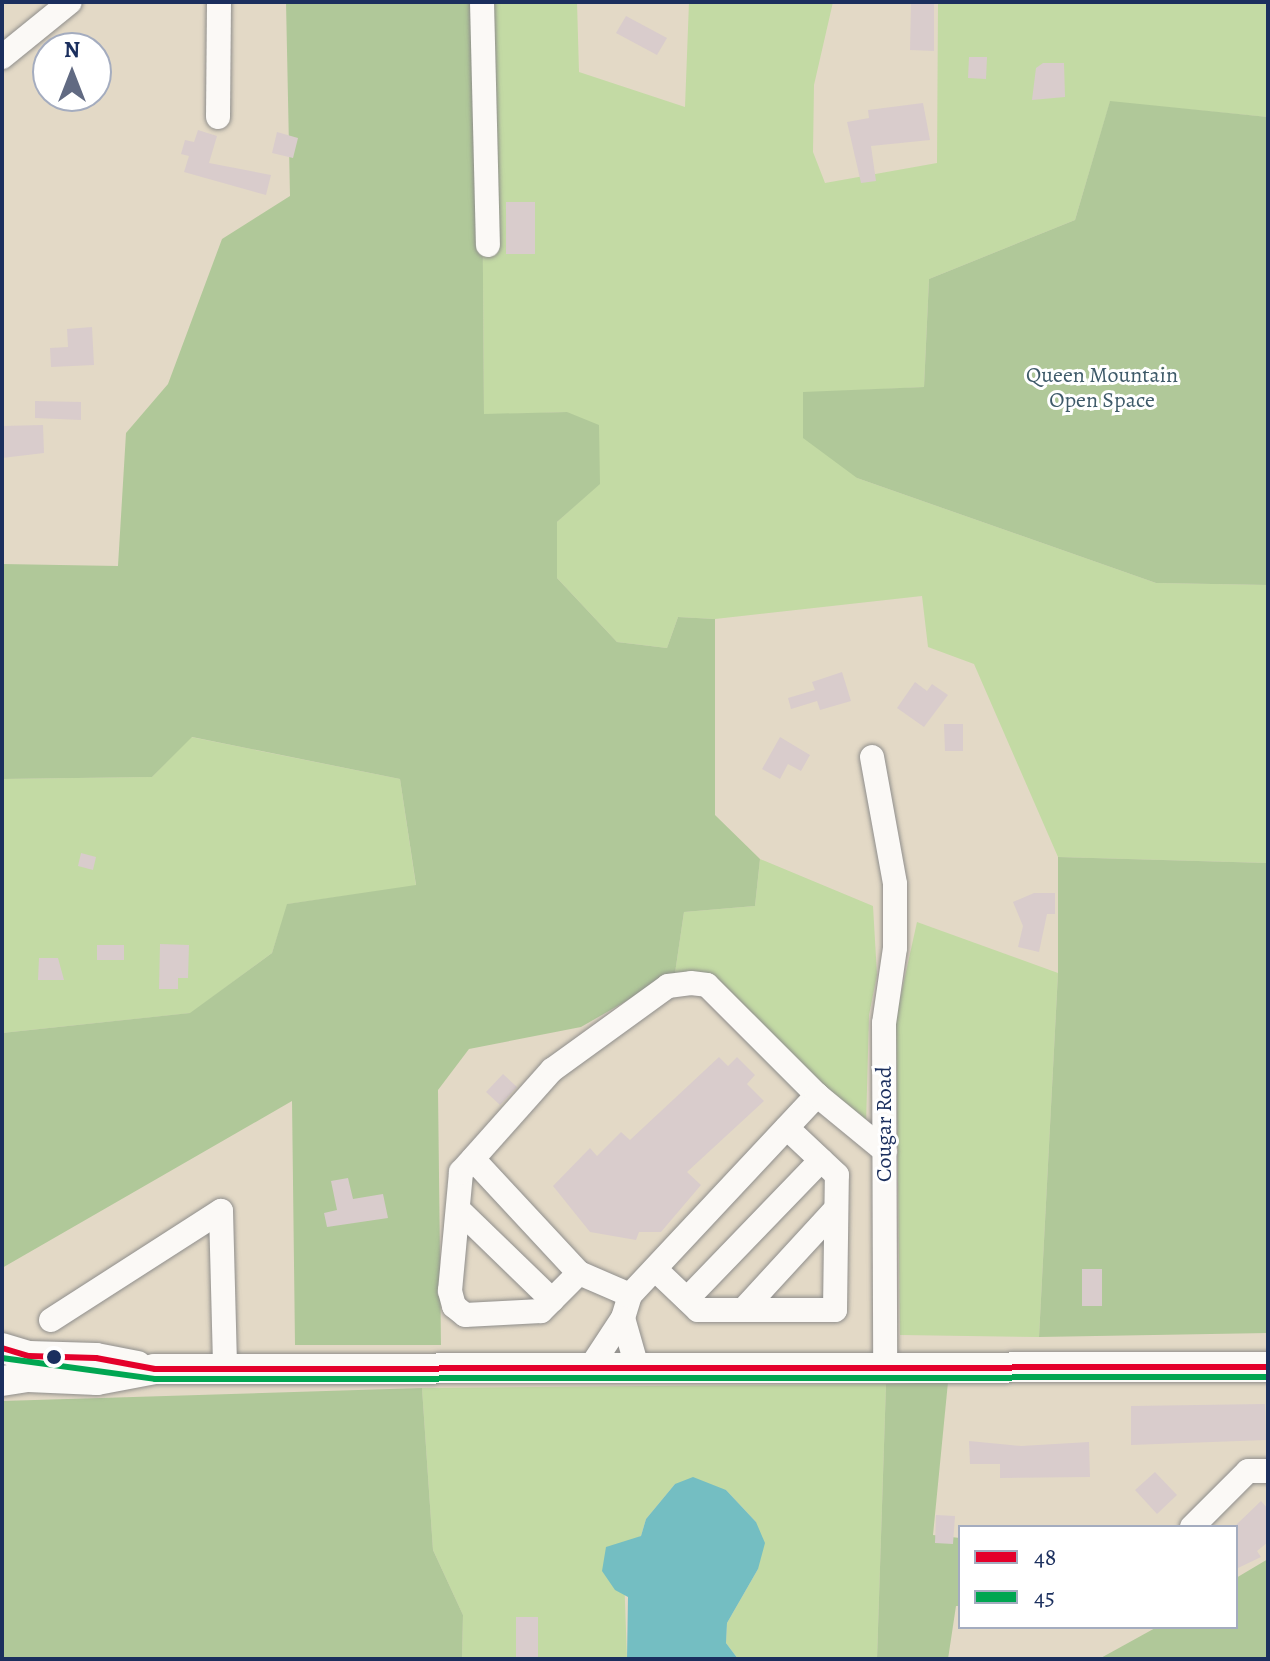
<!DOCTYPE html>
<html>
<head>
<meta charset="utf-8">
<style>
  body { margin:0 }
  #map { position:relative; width:1270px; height:1661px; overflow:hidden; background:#e3d9c6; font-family:Alegreya,serif }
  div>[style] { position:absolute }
  .green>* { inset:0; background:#c3daa4 }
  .forest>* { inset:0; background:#b0c899 }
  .water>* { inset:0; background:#74bec2 }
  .building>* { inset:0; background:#d9cccc }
  .roads { filter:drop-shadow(0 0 2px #8f8e8c) drop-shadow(0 0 2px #8f8e8c) }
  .minor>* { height:24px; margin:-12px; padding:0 12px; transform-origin:12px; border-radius:12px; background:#fbf9f6 }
  .major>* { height:30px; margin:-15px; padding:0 15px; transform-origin:15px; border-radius:15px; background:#fbf9f6 }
  .bus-1>* { height:6px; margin:-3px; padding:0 3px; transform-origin:3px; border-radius:3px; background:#e4002b }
  .bus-2>* { height:6px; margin:-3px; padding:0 3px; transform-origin:3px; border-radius:3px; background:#00a651 }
  .dots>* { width:22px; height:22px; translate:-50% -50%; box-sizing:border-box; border:4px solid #fff; border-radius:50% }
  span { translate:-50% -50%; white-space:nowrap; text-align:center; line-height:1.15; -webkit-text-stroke:6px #fff; paint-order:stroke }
  .park-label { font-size:22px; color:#3e5a69 }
  .street-label { font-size:22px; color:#1b2f5e }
  .frame { position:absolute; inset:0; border:4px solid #1b2f5e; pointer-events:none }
  .legend { position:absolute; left:958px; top:1525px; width:280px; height:104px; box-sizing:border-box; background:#fff; border:2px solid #a4acbf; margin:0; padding:10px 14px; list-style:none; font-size:24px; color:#1b2f5e }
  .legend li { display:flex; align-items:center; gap:16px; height:40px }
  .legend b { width:40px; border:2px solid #a4acbf }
  .north { position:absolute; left:32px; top:32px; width:80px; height:80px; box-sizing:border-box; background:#fff; border:2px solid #a4acbf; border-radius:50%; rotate:0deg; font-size:22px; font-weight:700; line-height:32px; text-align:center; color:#1b2f5e }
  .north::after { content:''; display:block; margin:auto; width:28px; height:36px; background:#616a82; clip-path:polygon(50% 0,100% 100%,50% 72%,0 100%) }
</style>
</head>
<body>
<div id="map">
  <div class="green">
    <div style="clip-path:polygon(481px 2px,577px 2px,579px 72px,685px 107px,689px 2px,833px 2px,814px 85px,813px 152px,825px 183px,937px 163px,938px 2px,1268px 2px,1268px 117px,1110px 102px,1075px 220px,929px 279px,924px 387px,803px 393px,857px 478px,1156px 583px,1268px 585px,1268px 863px,1058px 857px,974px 664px,928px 647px,922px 596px,715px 619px,678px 617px,667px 648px,617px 642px,557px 578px,557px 522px,600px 483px,567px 412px,484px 415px)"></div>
    <div style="clip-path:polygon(191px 737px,400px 779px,416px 886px,288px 904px,272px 953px,191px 1013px,2px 1033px,2px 779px,152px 777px)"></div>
    <div style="clip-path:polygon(760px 859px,873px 906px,877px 975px,869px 1015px,866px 1126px,713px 976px,675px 973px,684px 912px,755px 906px)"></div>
    <div style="clip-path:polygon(917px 922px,1058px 973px,1039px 1337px,900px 1335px,896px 1017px)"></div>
    <div style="clip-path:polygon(886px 1384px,877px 1659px,738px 1659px,726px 1643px,727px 1623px,758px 1569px,756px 1522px,726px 1490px,675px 1484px,646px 1519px,641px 1536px,623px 1545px,627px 1659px,462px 1659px,463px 1615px,433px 1550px,422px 1388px)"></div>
  </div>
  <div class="forest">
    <div style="clip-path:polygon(286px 2px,481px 2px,484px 414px,567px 412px,599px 425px,600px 484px,557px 522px,557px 578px,617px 642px,667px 648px,678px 617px,715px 619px,715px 815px,760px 859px,755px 906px,684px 912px,675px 973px,581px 1027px,469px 1049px,438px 1090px,441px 1345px,295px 1345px,292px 1101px,2px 1268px,2px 1033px,190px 1013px,272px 953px,287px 904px,416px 885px,400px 779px,192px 737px,152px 777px,2px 779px,2px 564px,118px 566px,126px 433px,168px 384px,222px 239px,290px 196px)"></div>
    <div style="clip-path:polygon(1110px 101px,1268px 117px,1268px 585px,1156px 583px,857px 478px,803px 438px,803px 392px,924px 387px,929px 279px,1075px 220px)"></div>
    <div style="clip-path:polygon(1058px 857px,1268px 863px,1268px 1333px,1039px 1337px,1058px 973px)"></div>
    <div style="clip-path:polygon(948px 1382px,933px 1535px,960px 1538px,960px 1606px,956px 1606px,948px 1659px,877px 1659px,886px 1384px)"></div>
    <div style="clip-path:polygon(422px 1388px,433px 1550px,463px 1615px,462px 1659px,2px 1659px,2px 1401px)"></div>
    <div style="clip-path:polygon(1268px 1559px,1268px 1659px,1099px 1659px,1157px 1627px,1236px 1627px,1236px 1578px)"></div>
  </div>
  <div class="water">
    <div style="clip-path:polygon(693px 1477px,726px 1490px,756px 1522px,765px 1543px,758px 1569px,727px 1623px,726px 1643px,738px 1659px,627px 1659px,628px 1597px,615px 1590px,602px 1571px,606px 1547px,641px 1536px,646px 1519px,675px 1484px)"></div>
  </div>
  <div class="building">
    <div style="clip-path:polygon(911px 2px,934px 2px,934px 51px,910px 50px)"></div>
    <div style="clip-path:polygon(626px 16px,667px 38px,657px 55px,616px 33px)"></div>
    <div style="clip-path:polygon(969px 57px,987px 57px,986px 79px,968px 78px)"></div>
    <div style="clip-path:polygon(1043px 63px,1064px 63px,1065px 97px,1032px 100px,1036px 68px)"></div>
    <div style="clip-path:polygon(923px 103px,930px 140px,871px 146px,876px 181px,861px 183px,847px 122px,869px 118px,868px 110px)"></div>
    <div style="clip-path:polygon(198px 130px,217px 136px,209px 163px,271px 175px,266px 195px,184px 172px,189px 156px,181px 154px,185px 140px,194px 142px)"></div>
    <div style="clip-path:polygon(277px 132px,298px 138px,293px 158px,272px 153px)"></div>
    <div style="clip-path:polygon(506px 202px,535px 202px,535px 254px,506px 254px)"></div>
    <div style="clip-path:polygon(92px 327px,94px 365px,51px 367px,50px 348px,68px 347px,67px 329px)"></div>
    <div style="clip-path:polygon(35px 401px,81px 402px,81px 420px,35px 418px)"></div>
    <div style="clip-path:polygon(43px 425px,44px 453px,2px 458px,2px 426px)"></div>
    <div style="clip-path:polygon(842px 672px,851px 701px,820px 710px,817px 701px,791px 709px,788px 698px,815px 690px,812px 682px)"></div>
    <div style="clip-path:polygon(915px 682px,927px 691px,932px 684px,948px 695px,924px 727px,897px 708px)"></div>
    <div style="clip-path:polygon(944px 724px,963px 724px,963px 751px,945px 751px)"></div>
    <div style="clip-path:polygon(780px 737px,810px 755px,801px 771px,788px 764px,780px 779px,762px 769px)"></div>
    <div style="clip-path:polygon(81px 853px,96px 857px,93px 870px,78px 866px)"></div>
    <div style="clip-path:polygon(1034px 893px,1055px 893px,1055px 914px,1047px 914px,1039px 952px,1018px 947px,1023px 926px,1013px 902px)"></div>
    <div style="clip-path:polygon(160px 944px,189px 945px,188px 978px,178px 978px,178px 989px,159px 989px)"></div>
    <div style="clip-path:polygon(97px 945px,124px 945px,124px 960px,97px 960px)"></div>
    <div style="clip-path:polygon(39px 958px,58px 958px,64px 980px,38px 980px)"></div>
    <div style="clip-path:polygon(719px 1057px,728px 1066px,737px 1057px,755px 1075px,747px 1084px,764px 1101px,687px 1172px,701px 1185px,661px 1232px,639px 1232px,636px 1240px,590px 1232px,553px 1186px,590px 1148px,597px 1156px,621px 1132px,630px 1140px)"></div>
    <div style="clip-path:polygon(503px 1074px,517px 1087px,500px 1105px,486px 1092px)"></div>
    <div style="clip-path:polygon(348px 1178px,353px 1199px,383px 1194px,388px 1218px,327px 1227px,324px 1213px,337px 1210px,331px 1181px)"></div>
    <div style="clip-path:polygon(1082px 1269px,1102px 1269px,1102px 1306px,1082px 1306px)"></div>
    <div style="clip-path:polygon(1265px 1404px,1266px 1440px,1131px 1445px,1131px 1406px)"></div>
    <div style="clip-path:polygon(969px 1441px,1021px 1446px,1089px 1442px,1090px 1477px,1000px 1478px,1000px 1464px,970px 1464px)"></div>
    <div style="clip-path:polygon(1155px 1472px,1177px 1495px,1157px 1514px,1135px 1490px)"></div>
    <div style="clip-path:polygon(1261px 1501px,1268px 1509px,1268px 1542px,1257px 1551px,1261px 1557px,1236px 1569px,1236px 1525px)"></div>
    <div style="clip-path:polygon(936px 1515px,955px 1516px,953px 1544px,935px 1543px)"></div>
    <div style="clip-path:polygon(516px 1617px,538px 1617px,538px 1659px,516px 1659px)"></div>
  </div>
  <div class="roads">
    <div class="minor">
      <div style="left:482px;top:2px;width:243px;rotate:88.6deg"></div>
      <div style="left:2px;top:57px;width:87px;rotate:-39deg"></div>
      <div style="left:218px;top:117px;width:115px;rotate:-89.5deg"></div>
      <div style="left:872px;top:757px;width:129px;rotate:79.7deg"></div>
      <div style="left:895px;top:884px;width:64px;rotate:90deg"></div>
      <div style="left:895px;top:948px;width:76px;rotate:98.3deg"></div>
      <div style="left:884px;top:1023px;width:343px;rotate:89.8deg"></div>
      <div style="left:473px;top:1159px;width:156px;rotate:47.1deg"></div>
      <div style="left:458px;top:1209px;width:131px;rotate:44.1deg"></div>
      <div style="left:221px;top:1211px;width:158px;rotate:88.5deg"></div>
      <div style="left:656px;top:1270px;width:58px;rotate:43.6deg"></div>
      <div style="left:698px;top:1310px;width:137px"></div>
      <div style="left:835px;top:1310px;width:135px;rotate:-89.2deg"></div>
      <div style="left:837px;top:1175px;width:69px;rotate:-136.8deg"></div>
      <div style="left:630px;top:1295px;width:56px;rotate:-156.7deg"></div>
      <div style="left:579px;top:1273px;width:54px;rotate:135deg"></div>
      <div style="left:541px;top:1311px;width:76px;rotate:177deg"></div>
      <div style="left:465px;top:1315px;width:14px;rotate:-141deg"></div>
      <div style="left:454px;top:1306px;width:16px;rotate:-105deg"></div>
      <div style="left:450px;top:1291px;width:120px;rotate:-84.7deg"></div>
      <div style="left:461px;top:1172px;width:137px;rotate:-48.3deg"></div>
      <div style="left:552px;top:1070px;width:143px;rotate:-35.9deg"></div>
      <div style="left:668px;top:986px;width:23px;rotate:-7deg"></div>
      <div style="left:691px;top:983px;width:16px;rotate:7deg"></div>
      <div style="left:707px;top:985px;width:156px;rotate:45deg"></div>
      <div style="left:687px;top:1299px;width:193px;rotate:-46deg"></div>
      <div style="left:743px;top:1310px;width:137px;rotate:-47.4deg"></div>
      <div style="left:623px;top:1318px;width:24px;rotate:-73deg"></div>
      <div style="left:630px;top:1295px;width:274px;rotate:-46.9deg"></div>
      <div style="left:817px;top:1095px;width:88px;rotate:39.5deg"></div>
      <div style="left:51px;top:1320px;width:202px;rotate:-32.7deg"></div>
      <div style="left:590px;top:1368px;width:60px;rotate:-56.6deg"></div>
      <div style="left:623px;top:1318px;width:51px;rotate:74.1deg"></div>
      <div style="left:1192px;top:1527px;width:79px;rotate:-45deg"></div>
      <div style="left:1248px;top:1471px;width:20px"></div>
    </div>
    <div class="major">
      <div style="left:2px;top:1348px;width:28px;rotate:17deg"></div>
      <div style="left:29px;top:1356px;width:67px;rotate:1.7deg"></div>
      <div style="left:96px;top:1358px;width:42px;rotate:11deg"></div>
      <div style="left:2px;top:1381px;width:26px;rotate:-9deg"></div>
      <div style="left:28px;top:1377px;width:69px;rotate:2.5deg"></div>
      <div style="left:97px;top:1380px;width:59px;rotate:-10.7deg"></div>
      <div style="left:155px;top:1369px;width:1113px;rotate:-0.1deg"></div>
    </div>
  </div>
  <div class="bus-1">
    <div style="left:2px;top:1348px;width:28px;rotate:17deg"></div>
    <div style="left:29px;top:1356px;width:67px;rotate:1.7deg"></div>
    <div style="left:96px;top:1358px;width:60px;rotate:10.6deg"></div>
    <div style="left:155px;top:1369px;width:1113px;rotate:-0.1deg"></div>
  </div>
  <div class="bus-2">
    <div style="left:2px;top:1358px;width:154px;rotate:7.8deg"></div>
    <div style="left:155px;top:1379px;width:1113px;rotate:-0.1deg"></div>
  </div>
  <div class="dots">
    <div style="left:54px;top:1357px;background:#1b2f5e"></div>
  </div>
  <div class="park-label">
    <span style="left:1102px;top:388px">Queen Mountain<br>Open Space</span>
  </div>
  <div class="street-label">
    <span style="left:885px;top:1124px;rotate:-90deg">Cougar Road</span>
  </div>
  <div class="frame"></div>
  <ul class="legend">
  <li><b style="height:10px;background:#e4002b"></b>48</li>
  <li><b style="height:10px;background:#00a651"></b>45</li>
  </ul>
  <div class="north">N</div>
</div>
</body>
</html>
